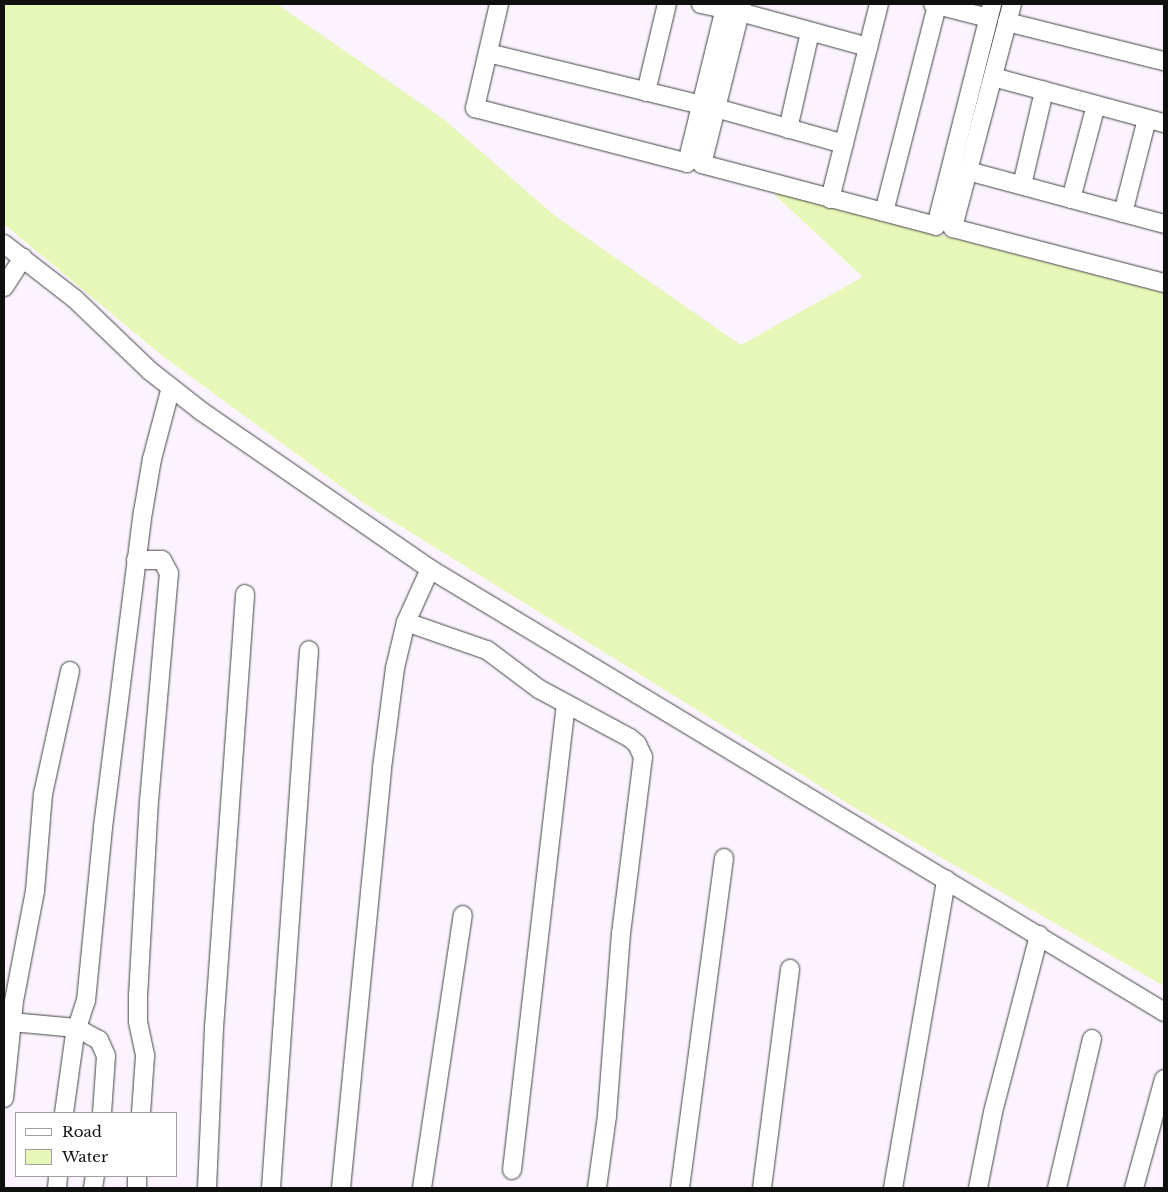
<!DOCTYPE html>
<html>
<head>
<meta charset="utf-8">
<style>
  body { margin:0 }
  #map { position:relative; width:1168px; height:1192px; overflow:hidden; background:#fbf3ff; font-family:"Libre Baskerville",serif }
  div>[style] { position:absolute }
  .water>* { inset:0; background:#e7f7b7 }
  .roads { filter:drop-shadow(0 0 1px #434343) drop-shadow(0 0 1px #434343) }
  .minor>* { height:18px; margin:-9px; padding:0 9px; transform-origin:9px; border-radius:9px; background:#fff }
  span { translate:-50% -50%; white-space:nowrap; text-align:center; line-height:1.15; -webkit-text-stroke:5px #fff; paint-order:stroke }
  .frame { position:absolute; inset:0; border:5px solid #101010; pointer-events:none }
  .legend { position:absolute; left:15px; top:1112px; width:162px; height:65px; box-sizing:border-box; background:#fff; border:1px solid #9f9f9f; margin:0; padding:6px 9px; list-style:none; font-size:15px; color:#101010 }
  .legend li { display:flex; align-items:center; gap:10px; height:25px }
  .legend b { width:25px; border:1px solid #9f9f9f }
</style>
</head>
<body>
<div id="map">
  <div class="water">
    <div style="clip-path:polygon(4px 4px,277px 4px,445px 120px,554px 215px,741px 345px,863px 277px,771px 191px,1164px 293px,1164px 986px,857px 809px,365px 504px,164px 357px,4px 224px)"></div>
  </div>
  <div class="roads">
    <div class="minor">
      <div style="left:499px;top:4px;width:107px;rotate:103deg"></div>
      <div style="left:475px;top:108px;width:219px;rotate:14.5deg"></div>
      <div style="left:687px;top:163px;width:164px;rotate:-76.2deg"></div>
      <div style="left:701px;top:4px;width:24px;rotate:12deg"></div>
      <div style="left:742px;top:4px;width:165px;rotate:104deg"></div>
      <div style="left:702px;top:164px;width:242px;rotate:14.8deg"></div>
      <div style="left:936px;top:226px;width:229px;rotate:-75.8deg"></div>
      <div style="left:933px;top:4px;width:57px;rotate:14.3deg"></div>
      <div style="left:1012px;top:4px;width:232px;rotate:104.8deg"></div>
      <div style="left:953px;top:228px;width:218px;rotate:14.6deg"></div>
      <div style="left:740px;top:12px;width:133px;rotate:15.3deg"></div>
      <div style="left:1007px;top:22px;width:162px;rotate:14deg"></div>
      <div style="left:488px;top:53px;width:219px;rotate:13.7deg"></div>
      <div style="left:993px;top:77px;width:177px;rotate:15.1deg"></div>
      <div style="left:646px;top:92px;width:90px;rotate:-76.6deg"></div>
      <div style="left:716px;top:108px;width:133px;rotate:15.7deg"></div>
      <div style="left:788px;top:129px;width:99px;rotate:-77.2deg"></div>
      <div style="left:968px;top:171px;width:203px;rotate:15.1deg"></div>
      <div style="left:1022px;top:185px;width:97px;rotate:-76.8deg"></div>
      <div style="left:830px;top:199px;width:201px;rotate:-75.9deg"></div>
      <div style="left:1071px;top:199px;width:97px;rotate:-75.1deg"></div>
      <div style="left:884px;top:212px;width:214px;rotate:-75.6deg"></div>
      <div style="left:1123px;top:213px;width:97px;rotate:-75.7deg"></div>
      <div style="left:4px;top:244px;width:90px;rotate:37.8deg"></div>
      <div style="left:75px;top:299px;width:104px;rotate:43.8deg"></div>
      <div style="left:150px;top:371px;width:65px;rotate:38.1deg"></div>
      <div style="left:201px;top:411px;width:278px;rotate:34.6deg"></div>
      <div style="left:430px;top:569px;width:857px;rotate:31.11deg"></div>
      <div style="left:4px;top:287px;width:35px;rotate:-57deg"></div>
      <div style="left:136px;top:560px;width:26px"></div>
      <div style="left:162px;top:560px;width:15px;rotate:62deg"></div>
      <div style="left:169px;top:573px;width:228px;rotate:95deg"></div>
      <div style="left:149px;top:800px;width:195px;rotate:93.2deg"></div>
      <div style="left:138px;top:995px;width:27px;rotate:90deg"></div>
      <div style="left:138px;top:1022px;width:35px;rotate:78deg"></div>
      <div style="left:145px;top:1056px;width:57px;rotate:94deg"></div>
      <div style="left:406px;top:622px;width:86px;rotate:19.1deg"></div>
      <div style="left:487px;top:650px;width:65px;rotate:36.9deg"></div>
      <div style="left:539px;top:689px;width:103px;rotate:28.3deg"></div>
      <div style="left:630px;top:738px;width:9px;rotate:41deg"></div>
      <div style="left:637px;top:744px;width:14px;rotate:65deg"></div>
      <div style="left:643px;top:757px;width:177px;rotate:97.1deg"></div>
      <div style="left:621px;top:933px;width:184px;rotate:94.4deg"></div>
      <div style="left:607px;top:1116px;width:73px;rotate:97.9deg"></div>
      <div style="left:11px;top:1022px;width:66px;rotate:5.2deg"></div>
      <div style="left:77px;top:1028px;width:25px;rotate:29deg"></div>
      <div style="left:99px;top:1040px;width:17px;rotate:66deg"></div>
      <div style="left:106px;top:1056px;width:57px;rotate:94deg"></div>
      <div style="left:4px;top:1098px;width:98px;rotate:-84.1deg"></div>
      <div style="left:14px;top:1001px;width:112px;rotate:-79.2deg"></div>
      <div style="left:35px;top:891px;width:97px;rotate:-85.3deg"></div>
      <div style="left:43px;top:794px;width:126px;rotate:-77.6deg"></div>
      <div style="left:64px;top:1113px;width:80px;rotate:-82.1deg"></div>
      <div style="left:75px;top:1034px;width:35px;rotate:-72deg"></div>
      <div style="left:86px;top:1001px;width:175px;rotate:-84.4deg"></div>
      <div style="left:103px;top:827px;width:318px;rotate:-82.8deg"></div>
      <div style="left:143px;top:512px;width:54px;rotate:-80.4deg"></div>
      <div style="left:152px;top:459px;width:74px;rotate:-75.2deg"></div>
      <div style="left:512px;top:1170px;width:468px;rotate:-83.4deg"></div>
      <div style="left:57px;top:1188px;width:12px;rotate:-85deg"></div>
      <div style="left:93px;top:1188px;width:12px;rotate:-81deg"></div>
      <div style="left:137px;top:1188px;width:12px;rotate:-90deg"></div>
      <div style="left:207px;top:1188px;width:160px;rotate:-87.5deg"></div>
      <div style="left:214px;top:1028px;width:435px;rotate:-85.9deg"></div>
      <div style="left:271px;top:1188px;width:539px;rotate:-85.96deg"></div>
      <div style="left:341px;top:1188px;width:422px;rotate:-84.4deg"></div>
      <div style="left:382px;top:768px;width:101px;rotate:-82.6deg"></div>
      <div style="left:395px;top:668px;width:47px;rotate:-76.6deg"></div>
      <div style="left:406px;top:622px;width:58px;rotate:-65.6deg"></div>
      <div style="left:422px;top:1188px;width:276px;rotate:-81.5deg"></div>
      <div style="left:680px;top:1188px;width:333px;rotate:-82.4deg"></div>
      <div style="left:762px;top:1188px;width:221px;rotate:-82.7deg"></div>
      <div style="left:893px;top:1188px;width:313px;rotate:-80.2deg"></div>
      <div style="left:978px;top:1188px;width:77px;rotate:-78.8deg"></div>
      <div style="left:993px;top:1112px;width:183px;rotate:-75.4deg"></div>
      <div style="left:1057px;top:1188px;width:153px;rotate:-76.8deg"></div>
      <div style="left:1134px;top:1188px;width:113px;rotate:-74.6deg"></div>
    </div>
  </div>
  <div class="frame"></div>
  <ul class="legend">
  <li><b style="height:6px;background:#fff"></b>Road</li>
  <li><b style="height:14px;background:#e7f7b7"></b>Water</li>
  </ul>
</div>
</body>
</html>
